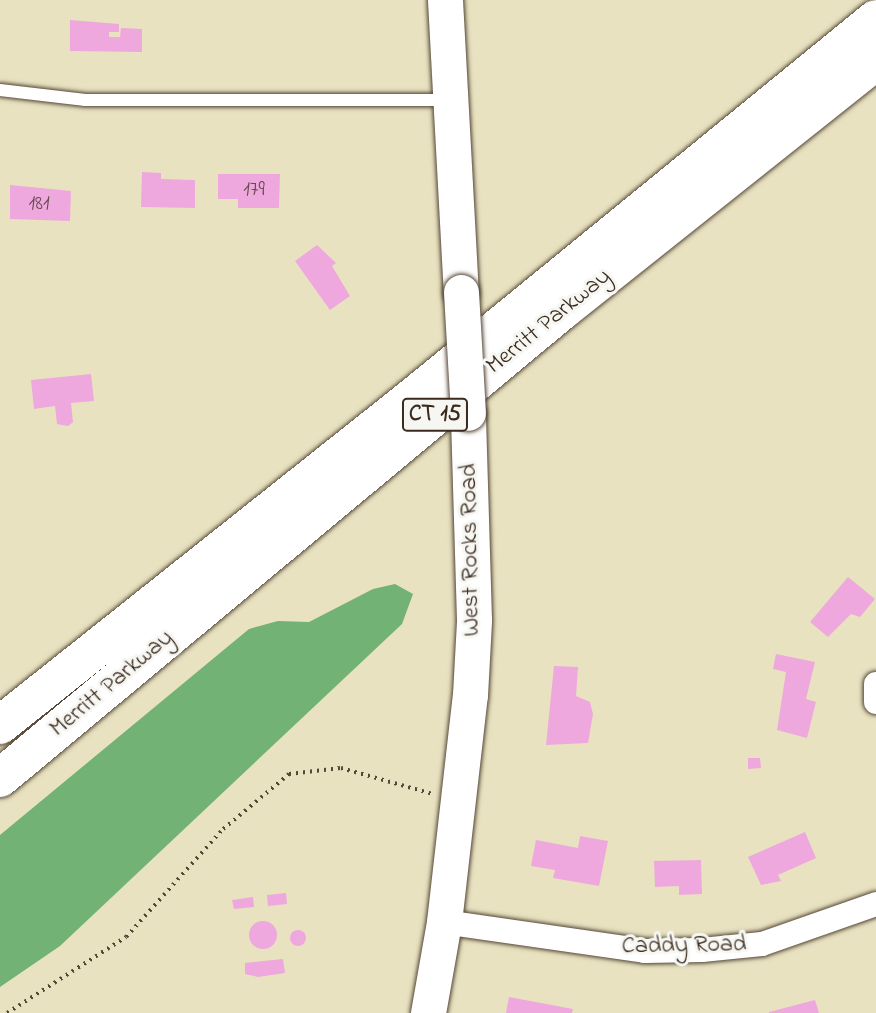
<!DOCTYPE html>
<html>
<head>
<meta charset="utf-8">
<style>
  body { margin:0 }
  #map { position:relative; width:876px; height:1013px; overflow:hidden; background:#e8e2c1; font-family:"Indie Flower",sans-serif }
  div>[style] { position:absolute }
  .forest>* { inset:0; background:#72b274 }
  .building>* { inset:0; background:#eea8de }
  .round { border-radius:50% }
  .path>* { height:3.5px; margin-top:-1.75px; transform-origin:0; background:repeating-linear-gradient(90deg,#554636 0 2px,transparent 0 7px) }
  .roads { filter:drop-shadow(0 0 2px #554636) drop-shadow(0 0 2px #554636) }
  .lane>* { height:12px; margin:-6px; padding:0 6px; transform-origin:6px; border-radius:6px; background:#fff }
  .street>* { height:24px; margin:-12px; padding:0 12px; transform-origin:12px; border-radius:12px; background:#fff }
  .secondary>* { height:35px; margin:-17.5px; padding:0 17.5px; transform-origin:17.5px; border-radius:17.5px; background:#fff }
  .highway>* { height:38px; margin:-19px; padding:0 19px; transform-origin:19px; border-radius:19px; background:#fff }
  .bridges { filter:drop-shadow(0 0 2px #554636) drop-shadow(0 0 2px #554636) }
  .secondary-bridge>* { height:35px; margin:-17.5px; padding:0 17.5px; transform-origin:17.5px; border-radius:17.5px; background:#fff }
  span { translate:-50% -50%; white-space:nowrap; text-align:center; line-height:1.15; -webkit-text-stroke:6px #f6f6f2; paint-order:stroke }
  .number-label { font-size:21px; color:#684a4e }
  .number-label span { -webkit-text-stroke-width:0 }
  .shield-label span { padding:2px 5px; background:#f6f6f2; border:2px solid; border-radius:5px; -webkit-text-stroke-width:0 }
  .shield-label { font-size:23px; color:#3b2a1e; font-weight:700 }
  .street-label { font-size:24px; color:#3b2a1e }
</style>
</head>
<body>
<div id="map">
  <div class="forest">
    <div style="clip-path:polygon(395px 584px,413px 594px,402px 624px,60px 946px,0 987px,0 835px,249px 629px,278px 621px,309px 622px,373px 589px)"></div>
  </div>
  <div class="building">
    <div style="clip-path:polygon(70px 20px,119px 24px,119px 32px,109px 32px,109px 37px,120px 37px,121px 28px,142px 29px,142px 52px,70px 51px)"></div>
    <div style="clip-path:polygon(142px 172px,161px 173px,161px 179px,195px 180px,195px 208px,141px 207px)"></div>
    <div style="clip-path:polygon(218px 174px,280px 174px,279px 208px,238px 208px,238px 199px,218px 199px)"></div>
    <div style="clip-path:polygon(10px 185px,71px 191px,70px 221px,10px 219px)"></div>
    <div style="clip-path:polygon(317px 245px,336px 263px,332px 266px,350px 296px,330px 310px,295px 261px)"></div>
    <div style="clip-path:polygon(91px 374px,94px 401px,71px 403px,73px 422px,68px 426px,57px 424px,55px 406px,34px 409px,31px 380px)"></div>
    <div style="clip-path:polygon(848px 577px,875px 599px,860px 617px,851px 614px,828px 637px,810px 622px)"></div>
    <div style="clip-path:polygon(776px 654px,815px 662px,806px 699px,816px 702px,807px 738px,777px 730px,786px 672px,773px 669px)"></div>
    <div style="clip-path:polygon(554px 666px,578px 667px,576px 696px,590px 702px,593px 714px,588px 743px,546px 745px)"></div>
    <div style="clip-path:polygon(748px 758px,760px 758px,761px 768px,748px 769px)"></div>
    <div style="clip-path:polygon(805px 832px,816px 858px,778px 875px,781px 881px,761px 885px,748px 857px)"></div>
    <div style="clip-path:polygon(580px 836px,608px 841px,599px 886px,553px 878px,555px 870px,531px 866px,536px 840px,578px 848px)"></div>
    <div style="clip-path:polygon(701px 860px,702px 894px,679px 895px,679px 886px,655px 887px,654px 861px)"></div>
    <div style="clip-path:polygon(286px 893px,287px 904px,268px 906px,267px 895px)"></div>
    <div style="clip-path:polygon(253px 897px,254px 907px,234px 909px,232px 900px)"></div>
    <div class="round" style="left:249px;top:921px;width:28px;height:28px"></div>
    <div class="round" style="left:290px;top:930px;width:16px;height:16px"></div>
    <div style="clip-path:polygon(283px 959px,285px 973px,258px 977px,245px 974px,245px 963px)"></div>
    <div style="clip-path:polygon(509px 997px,573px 1009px,572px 1013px,506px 1013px)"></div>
    <div style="clip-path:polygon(815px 1000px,819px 1013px,769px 1013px,769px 1012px)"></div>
  </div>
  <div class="path">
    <div style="left:7px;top:1013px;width:141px;rotate:-32.6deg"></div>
    <div style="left:126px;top:937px;width:145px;rotate:-48.1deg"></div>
    <div style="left:223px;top:829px;width:86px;rotate:-39.8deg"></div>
    <div style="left:289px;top:774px;width:52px;rotate:-6.6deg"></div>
    <div style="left:341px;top:768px;width:96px;rotate:15.8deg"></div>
  </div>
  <div class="roads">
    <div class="lane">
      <div style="left:0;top:90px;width:86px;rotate:6.7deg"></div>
      <div style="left:85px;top:100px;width:365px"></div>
    </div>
    <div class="street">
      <div style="left:876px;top:684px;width:18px;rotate:90deg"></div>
      <div style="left:444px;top:922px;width:203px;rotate:8.2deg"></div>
      <div style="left:645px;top:951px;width:57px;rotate:-1deg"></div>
      <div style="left:702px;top:950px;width:60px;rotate:-5.7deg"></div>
      <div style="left:762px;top:944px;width:121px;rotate:-19.3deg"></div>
    </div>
    <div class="secondary">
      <div style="left:445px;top:0;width:292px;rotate:86.9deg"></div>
      <div style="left:428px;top:1013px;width:92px;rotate:-80deg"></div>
      <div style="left:444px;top:922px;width:228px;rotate:-83.5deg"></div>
      <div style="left:470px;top:695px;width:75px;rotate:-86.9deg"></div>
      <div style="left:474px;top:620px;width:207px;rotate:-91.7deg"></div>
    </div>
    <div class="highway">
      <div style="left:0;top:725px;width:529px;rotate:-38.47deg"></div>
      <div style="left:414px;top:396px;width:596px;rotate:-39.22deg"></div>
      <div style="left:0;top:778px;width:732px;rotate:-39.74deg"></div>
      <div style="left:563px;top:310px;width:400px;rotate:-38.5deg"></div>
    </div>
  </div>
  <div class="bridges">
    <div class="secondary-bridge">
      <div style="left:461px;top:292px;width:121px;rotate:86.7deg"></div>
    </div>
  </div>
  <div class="number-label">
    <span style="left:254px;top:190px">179</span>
    <span style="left:39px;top:204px">181</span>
  </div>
  <div class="shield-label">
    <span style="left:435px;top:415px">CT 15</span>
  </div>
  <div class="street-label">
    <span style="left:549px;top:322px;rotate:-39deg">Merritt Parkway</span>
    <span style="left:471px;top:550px;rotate:-91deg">West Rocks Road</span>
    <span style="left:112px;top:684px;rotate:-40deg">Merritt Parkway</span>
    <span style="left:684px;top:946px;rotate:-1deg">Caddy Road</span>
  </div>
</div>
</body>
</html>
